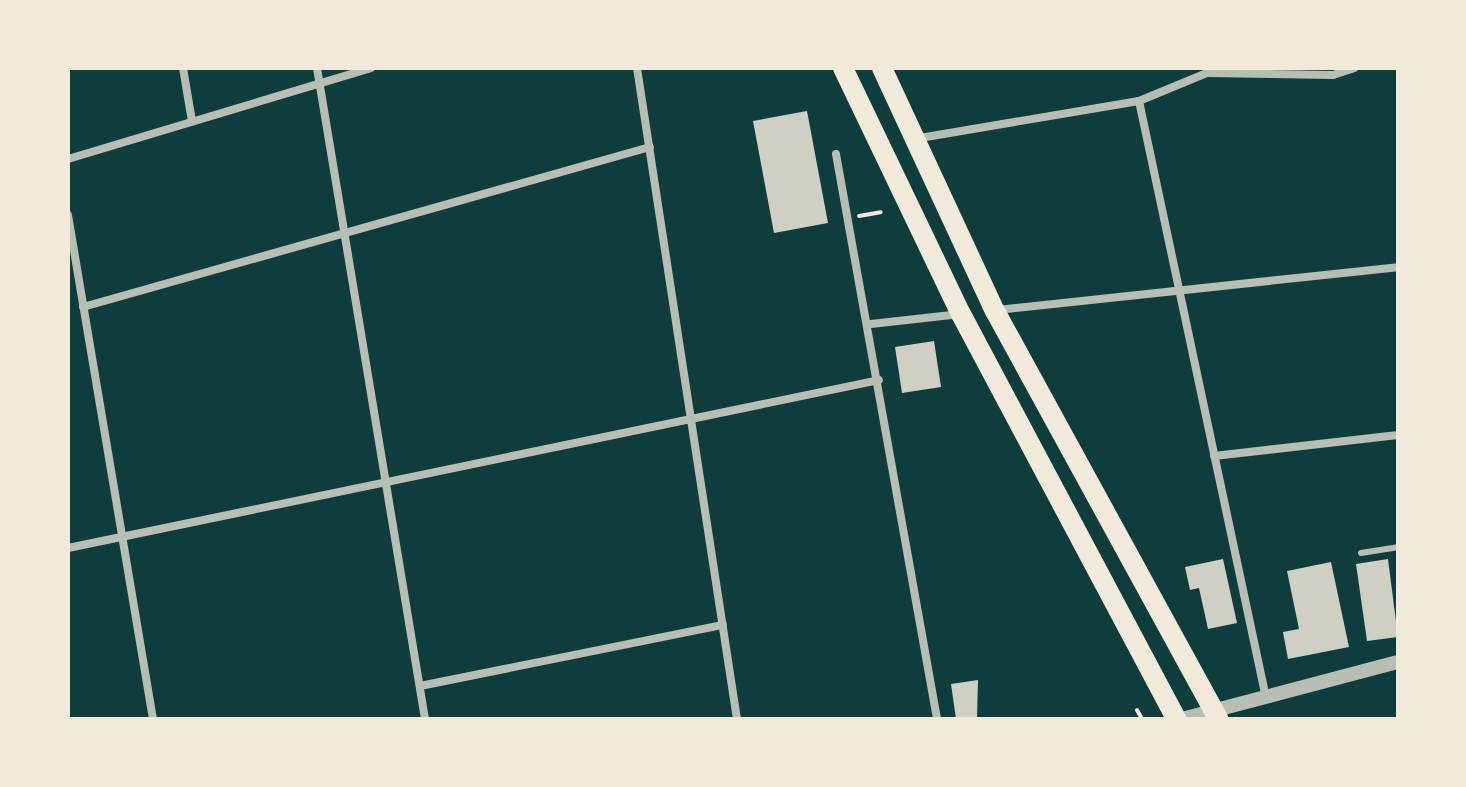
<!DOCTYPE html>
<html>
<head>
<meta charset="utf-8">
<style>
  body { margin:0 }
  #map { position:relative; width:1466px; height:787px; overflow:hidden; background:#0f3d3e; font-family:"Roboto Condensed",sans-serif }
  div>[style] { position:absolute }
  .building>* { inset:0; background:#cfcfc3 }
  .path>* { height:4px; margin:-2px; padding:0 2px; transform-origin:2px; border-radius:2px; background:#f1e9da }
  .service>* { height:6px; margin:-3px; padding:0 3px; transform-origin:3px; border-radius:3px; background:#b8beb3 }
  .minor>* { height:8px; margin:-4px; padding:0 4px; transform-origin:4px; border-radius:4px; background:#b8beb3 }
  .tertiary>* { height:14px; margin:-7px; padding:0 7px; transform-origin:7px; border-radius:7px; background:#b8beb3 }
  .primary>* { height:20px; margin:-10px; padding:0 10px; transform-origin:10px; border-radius:10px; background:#f1e9da }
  span { translate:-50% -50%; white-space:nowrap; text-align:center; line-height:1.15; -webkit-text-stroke:6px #f1e9da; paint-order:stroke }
  .frame { position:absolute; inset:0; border:70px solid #f1e9da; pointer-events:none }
</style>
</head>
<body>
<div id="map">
  <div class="building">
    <div style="clip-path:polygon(807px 111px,828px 223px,774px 233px,753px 121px)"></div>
    <div style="clip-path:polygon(934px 341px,941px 387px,902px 393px,895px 347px)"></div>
    <div style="clip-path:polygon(1223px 559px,1237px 623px,1208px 629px,1199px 588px,1190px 590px,1185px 567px)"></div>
    <div style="clip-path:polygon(1388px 559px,1398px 637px,1367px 641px,1356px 564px)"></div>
    <div style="clip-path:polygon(1331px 562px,1349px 647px,1288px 659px,1283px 632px,1299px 629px,1287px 571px)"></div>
    <div style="clip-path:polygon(978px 680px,977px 719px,956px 719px,951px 684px)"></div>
  </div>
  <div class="path">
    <div style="left:859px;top:216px;width:22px;rotate:-10deg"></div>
    <div style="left:1137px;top:710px;width:10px;rotate:61deg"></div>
  </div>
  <div class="service">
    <div style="left:1361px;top:553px;width:37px;rotate:-9deg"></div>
  </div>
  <div class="minor">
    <div style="left:183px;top:68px;width:54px;rotate:80.4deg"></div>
    <div style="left:317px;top:68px;width:660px;rotate:80.58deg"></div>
    <div style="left:637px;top:68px;width:659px;rotate:81.27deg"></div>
    <div style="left:1139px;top:101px;width:610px;rotate:77.99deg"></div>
    <div style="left:914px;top:139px;width:228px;rotate:-9.6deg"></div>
    <div style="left:1139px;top:101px;width:74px;rotate:-22.4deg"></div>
    <div style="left:1207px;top:73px;width:126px;rotate:0.9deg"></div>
    <div style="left:1333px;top:75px;width:22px;rotate:-18deg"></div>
    <div style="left:836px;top:154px;width:574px;rotate:79.86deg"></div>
    <div style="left:68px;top:159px;width:316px;rotate:-16.7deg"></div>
    <div style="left:68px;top:215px;width:511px;rotate:80.43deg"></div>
    <div style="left:83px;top:307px;width:589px;rotate:-15.76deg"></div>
    <div style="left:997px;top:310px;width:403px;rotate:-6.1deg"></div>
    <div style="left:871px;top:324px;width:90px;rotate:-6.4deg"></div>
    <div style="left:1214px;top:456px;width:185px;rotate:-6.5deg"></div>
    <div style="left:68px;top:548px;width:828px;rotate:-11.7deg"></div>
    <div style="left:420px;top:686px;width:309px;rotate:-11.4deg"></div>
  </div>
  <div class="tertiary">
    <div style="left:1182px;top:719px;width:223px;rotate:-14.8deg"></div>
  </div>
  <div class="primary">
    <div style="left:843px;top:68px;width:273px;rotate:64.4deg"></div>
    <div style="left:961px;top:314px;width:459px;rotate:62deg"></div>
    <div style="left:882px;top:68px;width:268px;rotate:65.1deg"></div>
    <div style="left:995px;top:311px;width:465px;rotate:61.3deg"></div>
  </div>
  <div class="frame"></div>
</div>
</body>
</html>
